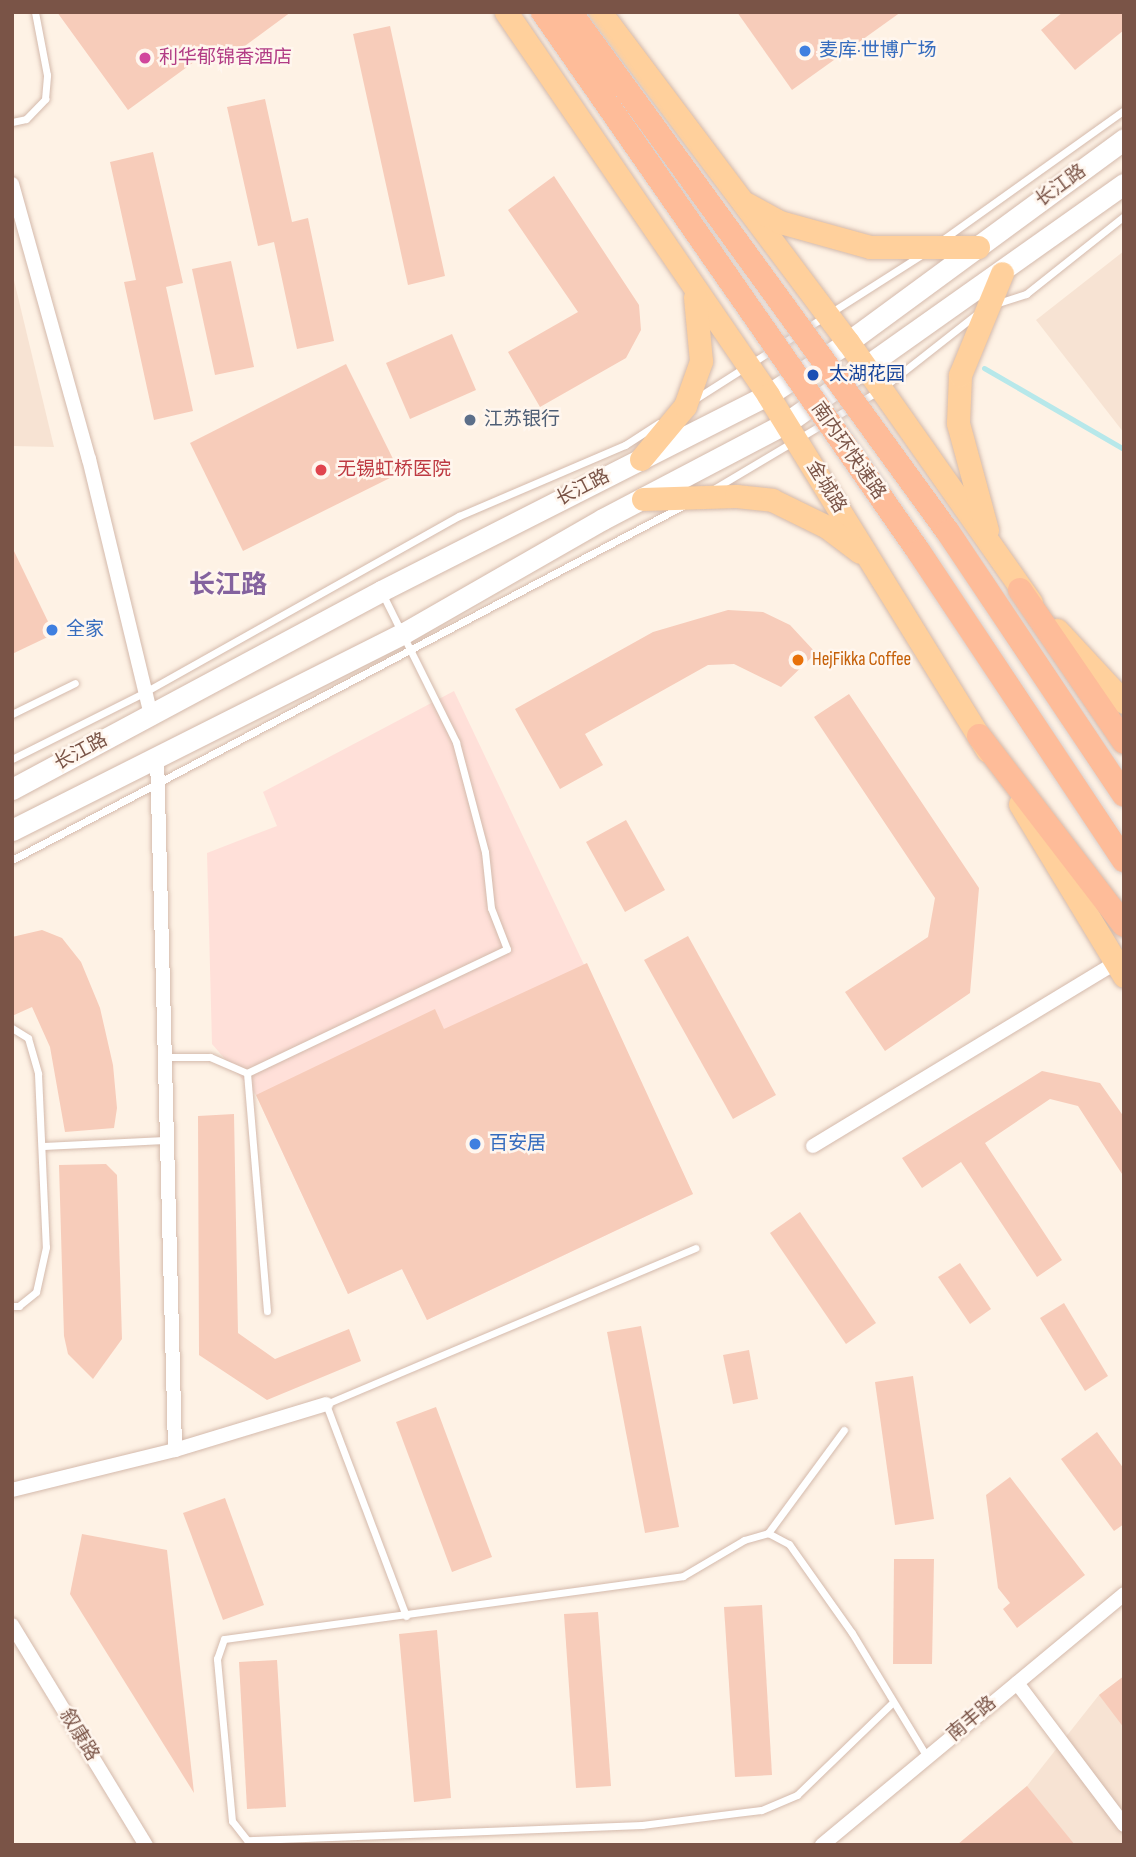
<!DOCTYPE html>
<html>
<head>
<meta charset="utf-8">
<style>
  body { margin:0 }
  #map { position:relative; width:1136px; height:1857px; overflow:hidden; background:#fef2e5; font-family:"Sofia Sans Condensed","Noto Sans SC",sans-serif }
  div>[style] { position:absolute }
  .residential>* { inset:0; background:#f7e3d3 }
  .commercial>* { inset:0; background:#ffe0d9 }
  .stream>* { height:5px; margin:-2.5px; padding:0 2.5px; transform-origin:2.5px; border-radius:2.5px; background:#b7e8ea }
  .building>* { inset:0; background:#f7ccba }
  .roads { filter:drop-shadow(0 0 2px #d4baac) drop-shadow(0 0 2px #d4baac) }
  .service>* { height:7px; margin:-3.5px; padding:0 3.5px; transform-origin:3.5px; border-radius:3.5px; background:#fff }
  .minor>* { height:14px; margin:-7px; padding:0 7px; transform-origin:7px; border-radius:7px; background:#fff }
  .secondary>* { height:21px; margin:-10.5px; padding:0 10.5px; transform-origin:10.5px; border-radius:10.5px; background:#fff }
  .primary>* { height:23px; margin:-11.5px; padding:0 11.5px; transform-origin:11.5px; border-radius:11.5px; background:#ffd09c }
  .trunk>* { height:24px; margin:-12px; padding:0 12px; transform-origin:12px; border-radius:12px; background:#febc99 }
  .bridges { filter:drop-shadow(0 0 2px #dacfcb) drop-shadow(0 0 2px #dacfcb) }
  .trunk-bridge>* { height:24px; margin:-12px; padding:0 12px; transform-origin:12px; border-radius:12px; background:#febc99 }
  .dots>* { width:19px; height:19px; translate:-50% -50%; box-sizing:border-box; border:4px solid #fff6ee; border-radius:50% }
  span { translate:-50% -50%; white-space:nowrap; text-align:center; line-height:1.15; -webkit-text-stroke:5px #fff6ee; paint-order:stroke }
  .shop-label { font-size:19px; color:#366cbe }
  .left { translate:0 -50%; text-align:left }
  .hotel-label { font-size:19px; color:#b23c85 }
  .street-label { font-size:19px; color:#7a5447 }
  .transit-label { font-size:19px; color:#164399 }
  .service-label { font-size:19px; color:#4e5e75 }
  .health-label { font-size:19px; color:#be3a42 }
  .food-label { font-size:19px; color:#c56008 }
  .district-label { font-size:26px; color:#84629e; font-weight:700 }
  .frame { position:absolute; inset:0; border:14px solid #7a5447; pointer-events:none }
</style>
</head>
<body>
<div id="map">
  <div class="residential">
    <div style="clip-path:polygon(1124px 251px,1124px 433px,1036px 320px)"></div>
    <div style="clip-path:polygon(12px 272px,54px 447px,12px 446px)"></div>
    <div style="clip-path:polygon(1124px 1676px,1124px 1845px,957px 1845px,1027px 1786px,1099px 1695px)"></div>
  </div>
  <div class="commercial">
    <div style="clip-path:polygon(454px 691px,693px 1194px,427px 1320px,402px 1269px,348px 1294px,256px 1095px,212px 1044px,207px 853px,277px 826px,263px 792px)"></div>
  </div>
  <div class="stream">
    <div style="left:984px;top:368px;width:162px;rotate:30.1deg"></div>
  </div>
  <div class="building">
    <div style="clip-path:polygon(57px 12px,291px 12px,219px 65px,209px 51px,128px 110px)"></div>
    <div style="clip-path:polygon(737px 12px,901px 12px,792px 90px)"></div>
    <div style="clip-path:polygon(1063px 12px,1124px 12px,1124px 30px,1075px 70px,1041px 30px)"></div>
    <div style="clip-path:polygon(390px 26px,445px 276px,408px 285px,353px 34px)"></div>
    <div style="clip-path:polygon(265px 99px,292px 222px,308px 218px,334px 341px,297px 349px,274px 242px,258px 246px,227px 107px)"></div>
    <div style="clip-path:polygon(153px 152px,183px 283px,166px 287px,193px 411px,154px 420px,124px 282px,136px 280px,110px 162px)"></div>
    <div style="clip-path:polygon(554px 176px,639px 305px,641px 330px,626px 358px,540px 407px,508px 352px,578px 312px,508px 210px)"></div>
    <div style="clip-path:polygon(231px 261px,254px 367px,215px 375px,192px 269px)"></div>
    <div style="clip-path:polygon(452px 334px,476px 390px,410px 419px,386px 363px)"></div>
    <div style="clip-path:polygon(346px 364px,400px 473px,243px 551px,190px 443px)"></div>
    <div style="clip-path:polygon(12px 547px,54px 634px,12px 654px)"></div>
    <div style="clip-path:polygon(728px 610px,763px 612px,790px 625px,816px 653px,781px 687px,734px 664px,708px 665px,585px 734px,603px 765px,560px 789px,515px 709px,653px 632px)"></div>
    <div style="clip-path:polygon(849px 694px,979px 888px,970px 993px,885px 1051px,845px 992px,928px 937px,935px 898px,814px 717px)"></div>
    <div style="clip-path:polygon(626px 820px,665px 890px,625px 912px,586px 842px)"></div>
    <div style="clip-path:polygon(42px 930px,62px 938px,81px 962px,100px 1008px,113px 1065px,117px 1108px,114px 1128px,65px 1132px,50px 1047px,32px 1007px,12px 1016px,12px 937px)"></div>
    <div style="clip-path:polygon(688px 936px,776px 1095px,733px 1119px,644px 960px)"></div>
    <div style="clip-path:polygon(587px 963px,693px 1194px,427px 1320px,402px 1269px,348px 1294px,256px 1095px,435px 1009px,444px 1029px)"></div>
    <div style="clip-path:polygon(1042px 1071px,1100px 1083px,1124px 1117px,1124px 1177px,1078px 1106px,1050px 1099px,985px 1143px,1062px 1260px,1037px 1277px,961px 1162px,922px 1188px,902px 1158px)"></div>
    <div style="clip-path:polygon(234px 1114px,238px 1333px,275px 1359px,349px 1329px,361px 1361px,267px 1400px,199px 1355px,198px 1116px)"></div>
    <div style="clip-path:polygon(106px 1164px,117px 1175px,122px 1339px,93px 1379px,68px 1354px,64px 1336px,59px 1165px)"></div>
    <div style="clip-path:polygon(800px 1212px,876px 1323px,846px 1344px,770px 1233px)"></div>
    <div style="clip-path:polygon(960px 1263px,991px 1309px,970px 1324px,938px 1277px)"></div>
    <div style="clip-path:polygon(1064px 1303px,1108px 1376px,1085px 1391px,1040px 1318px)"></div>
    <div style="clip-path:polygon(641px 1326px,679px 1527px,645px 1533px,607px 1332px)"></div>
    <div style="clip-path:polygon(749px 1350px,758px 1399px,733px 1404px,723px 1355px)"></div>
    <div style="clip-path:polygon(913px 1376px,934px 1519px,895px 1525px,875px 1382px)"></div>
    <div style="clip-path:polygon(436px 1407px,492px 1557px,452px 1572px,396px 1422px)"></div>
    <div style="clip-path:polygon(1097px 1432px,1124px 1469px,1124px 1524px,1114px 1531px,1061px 1459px)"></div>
    <div style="clip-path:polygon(1010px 1477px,1085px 1575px,1017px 1628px,1003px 1609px,1010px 1603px,998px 1588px,986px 1495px)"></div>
    <div style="clip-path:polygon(225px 1498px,264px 1605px,223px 1620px,183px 1513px)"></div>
    <div style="clip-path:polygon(82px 1534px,167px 1550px,194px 1793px,70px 1594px)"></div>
    <div style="clip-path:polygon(894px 1559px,934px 1559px,932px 1664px,893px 1664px)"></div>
    <div style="clip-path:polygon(762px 1605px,772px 1775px,735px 1777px,724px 1607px)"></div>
    <div style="clip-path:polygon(598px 1612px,611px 1786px,576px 1788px,564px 1614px)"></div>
    <div style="clip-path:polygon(437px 1630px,451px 1798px,414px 1802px,399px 1634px)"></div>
    <div style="clip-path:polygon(277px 1660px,286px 1807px,247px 1809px,239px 1662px)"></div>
    <div style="clip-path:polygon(1124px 1676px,1124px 1728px,1099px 1695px)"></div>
    <div style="clip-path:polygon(1027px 1786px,1075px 1845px,957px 1845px)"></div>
  </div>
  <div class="roads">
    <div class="service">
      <div style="left:12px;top:122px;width:14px;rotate:-12deg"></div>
      <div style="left:26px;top:119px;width:28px;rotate:-46deg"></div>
      <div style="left:45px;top:99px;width:24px;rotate:-85deg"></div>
      <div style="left:47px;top:75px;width:64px;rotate:-100.8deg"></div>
      <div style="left:942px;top:240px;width:224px;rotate:-35.5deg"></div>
      <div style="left:995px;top:304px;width:33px;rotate:-18deg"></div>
      <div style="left:1026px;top:294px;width:125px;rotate:-38.5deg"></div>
      <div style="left:692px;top:401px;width:275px;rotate:-32.5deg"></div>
      <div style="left:712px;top:490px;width:196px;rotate:-30.8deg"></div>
      <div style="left:880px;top:390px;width:125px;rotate:-38.2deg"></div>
      <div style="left:12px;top:714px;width:70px;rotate:-26.2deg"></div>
      <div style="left:12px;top:759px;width:149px;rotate:-26.7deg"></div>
      <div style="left:145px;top:692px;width:360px;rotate:-29.3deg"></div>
      <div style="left:459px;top:516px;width:181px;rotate:-23.2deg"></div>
      <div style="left:625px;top:445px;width:40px;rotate:-32.9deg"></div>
      <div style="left:12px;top:860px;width:762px;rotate:-27.84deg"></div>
      <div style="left:12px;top:1028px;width:19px;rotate:32deg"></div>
      <div style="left:28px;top:1038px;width:37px;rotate:74deg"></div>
      <div style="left:38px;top:1074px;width:173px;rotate:87.4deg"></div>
      <div style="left:46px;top:1247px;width:46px;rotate:102.5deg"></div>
      <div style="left:36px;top:1292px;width:22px;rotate:141deg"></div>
      <div style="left:19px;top:1306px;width:7px;rotate:180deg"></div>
      <div style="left:165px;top:1057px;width:45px"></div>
      <div style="left:210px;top:1057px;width:40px;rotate:23.4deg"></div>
      <div style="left:247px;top:1073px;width:239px;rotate:85.2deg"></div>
      <div style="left:247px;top:1073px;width:288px;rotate:-25.5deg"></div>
      <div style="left:507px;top:949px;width:44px;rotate:-111.3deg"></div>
      <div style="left:491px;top:908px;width:56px;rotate:-96.1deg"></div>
      <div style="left:485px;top:852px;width:114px;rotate:-104.8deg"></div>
      <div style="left:456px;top:742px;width:164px;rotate:-116.4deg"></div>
      <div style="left:42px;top:1146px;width:124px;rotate:-2.8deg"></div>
      <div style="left:768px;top:1533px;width:128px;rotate:-53.6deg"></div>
      <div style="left:406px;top:1616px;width:227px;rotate:-110.7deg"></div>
      <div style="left:326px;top:1404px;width:401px;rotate:-22.9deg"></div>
      <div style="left:892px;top:1703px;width:132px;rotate:135.9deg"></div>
      <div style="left:797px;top:1795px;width:39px;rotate:157deg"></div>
      <div style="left:761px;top:1810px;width:120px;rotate:172.8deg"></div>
      <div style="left:642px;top:1825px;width:395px;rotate:177.8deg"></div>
      <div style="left:247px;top:1840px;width:24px;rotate:-128deg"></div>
      <div style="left:232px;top:1821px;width:163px;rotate:-95.3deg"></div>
      <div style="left:217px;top:1659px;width:21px;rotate:-71deg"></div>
      <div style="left:224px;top:1639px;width:463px;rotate:-7.8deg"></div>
      <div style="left:683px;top:1576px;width:71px;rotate:-30.5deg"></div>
      <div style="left:744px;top:1540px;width:25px;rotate:-16deg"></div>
      <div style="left:768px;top:1533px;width:24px;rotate:28deg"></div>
      <div style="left:789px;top:1544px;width:109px;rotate:54.7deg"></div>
      <div style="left:852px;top:1633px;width:145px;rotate:58.8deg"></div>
    </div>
    <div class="minor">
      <div style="left:12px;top:184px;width:286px;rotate:74.4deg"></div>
      <div style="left:89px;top:459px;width:264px;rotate:76.4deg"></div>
      <div style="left:157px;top:756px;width:694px;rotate:88.51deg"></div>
      <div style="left:813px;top:1146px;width:353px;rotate:-31.2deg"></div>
      <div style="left:12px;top:1490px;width:168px;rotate:-13.8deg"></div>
      <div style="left:175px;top:1450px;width:158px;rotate:-16.9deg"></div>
      <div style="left:12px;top:1625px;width:258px;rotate:58.7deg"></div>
      <div style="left:1017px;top:1683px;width:178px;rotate:53deg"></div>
      <div style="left:822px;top:1845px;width:393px;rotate:-39.7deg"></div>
    </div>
    <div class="secondary">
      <div style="left:12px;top:789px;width:419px;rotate:-28.2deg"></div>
      <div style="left:381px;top:591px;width:434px;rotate:-26.9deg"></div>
      <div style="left:768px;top:395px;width:96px;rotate:-33.5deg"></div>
      <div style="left:848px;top:342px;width:343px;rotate:-36.3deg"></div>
      <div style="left:12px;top:830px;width:439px;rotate:-26.7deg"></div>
      <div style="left:404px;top:633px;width:229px;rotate:-29.8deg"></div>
      <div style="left:603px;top:519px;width:207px;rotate:-27.7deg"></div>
      <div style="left:786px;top:423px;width:414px;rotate:-35.3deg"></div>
    </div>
    <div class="primary">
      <div style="left:506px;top:12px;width:464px;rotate:55.6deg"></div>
      <div style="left:768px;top:395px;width:418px;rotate:58.3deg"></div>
      <div style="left:600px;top:12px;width:413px;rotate:53.1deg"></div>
      <div style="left:848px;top:342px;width:318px;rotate:54.9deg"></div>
      <div style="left:747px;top:204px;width:38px;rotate:29deg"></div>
      <div style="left:780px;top:222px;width:93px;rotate:15.5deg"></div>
      <div style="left:870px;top:247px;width:108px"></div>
      <div style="left:641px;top:459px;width:69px;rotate:-50.3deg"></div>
      <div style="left:685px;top:406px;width:48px;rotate:-70.4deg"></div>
      <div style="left:701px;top:361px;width:64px;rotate:-95.4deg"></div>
      <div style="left:643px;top:499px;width:93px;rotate:-1.8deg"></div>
      <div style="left:736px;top:496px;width:36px;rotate:6deg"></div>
      <div style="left:772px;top:500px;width:61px;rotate:26.1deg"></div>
      <div style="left:827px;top:527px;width:41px;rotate:37.1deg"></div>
      <div style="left:987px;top:530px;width:111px;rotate:-105.2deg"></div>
      <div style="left:958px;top:423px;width:48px;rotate:-87.6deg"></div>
      <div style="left:960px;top:375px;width:110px;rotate:-67.6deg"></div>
      <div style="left:1057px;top:630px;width:98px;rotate:47.1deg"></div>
      <div style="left:1020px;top:804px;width:201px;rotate:58.8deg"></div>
    </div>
    <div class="trunk">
      <div style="left:1020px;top:590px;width:184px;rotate:55.6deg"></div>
      <div style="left:979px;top:736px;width:238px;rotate:52.5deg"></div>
    </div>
  </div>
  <div class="bridges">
    <div class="trunk-bridge">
      <div style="left:543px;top:12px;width:658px;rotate:55.15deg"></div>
      <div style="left:919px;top:552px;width:370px;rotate:56.4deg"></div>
      <div style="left:570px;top:12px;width:643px;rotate:53.99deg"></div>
      <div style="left:948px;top:532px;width:316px;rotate:56.2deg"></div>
    </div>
  </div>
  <div class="dots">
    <div style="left:805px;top:51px;background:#3f7fe0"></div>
    <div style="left:145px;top:58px;background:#d1479c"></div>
    <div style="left:813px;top:375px;background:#1a4fb4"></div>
    <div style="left:470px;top:420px;background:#5c6f8a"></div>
    <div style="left:321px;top:470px;background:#e0444e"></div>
    <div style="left:52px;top:630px;background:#3f7fe0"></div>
    <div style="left:798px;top:660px;background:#e8710a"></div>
    <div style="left:475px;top:1144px;background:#3f7fe0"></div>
  </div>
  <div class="shop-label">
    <span class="left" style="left:819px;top:51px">麦库·世博广场</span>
    <span class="left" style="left:66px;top:630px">全家</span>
    <span class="left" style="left:489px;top:1144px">百安居</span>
  </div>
  <div class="hotel-label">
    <span class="left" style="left:159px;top:58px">利华郁锦香酒店</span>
  </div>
  <div class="street-label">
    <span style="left:1061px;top:186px;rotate:-36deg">长江路</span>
    <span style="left:848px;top:451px;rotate:55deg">南内环快速路</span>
    <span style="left:826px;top:487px;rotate:58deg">金城路</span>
    <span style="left:583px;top:488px;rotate:-27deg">长江路</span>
    <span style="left:81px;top:752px;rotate:-28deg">长江路</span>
    <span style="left:972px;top:1719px;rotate:-40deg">南丰路</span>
    <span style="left:79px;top:1735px;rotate:59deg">叙康路</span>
  </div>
  <div class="transit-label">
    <span class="left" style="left:829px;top:375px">太湖花园</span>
  </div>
  <div class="service-label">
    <span class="left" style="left:484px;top:420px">江苏银行</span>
  </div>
  <div class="health-label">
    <span class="left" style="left:337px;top:470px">无锡虹桥医院</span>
  </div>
  <div class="food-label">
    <span class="left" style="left:812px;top:660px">HejFikka Coffee</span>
  </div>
  <div class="district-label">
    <span style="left:228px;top:586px">长江路</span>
  </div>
  <div class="frame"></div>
</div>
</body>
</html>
